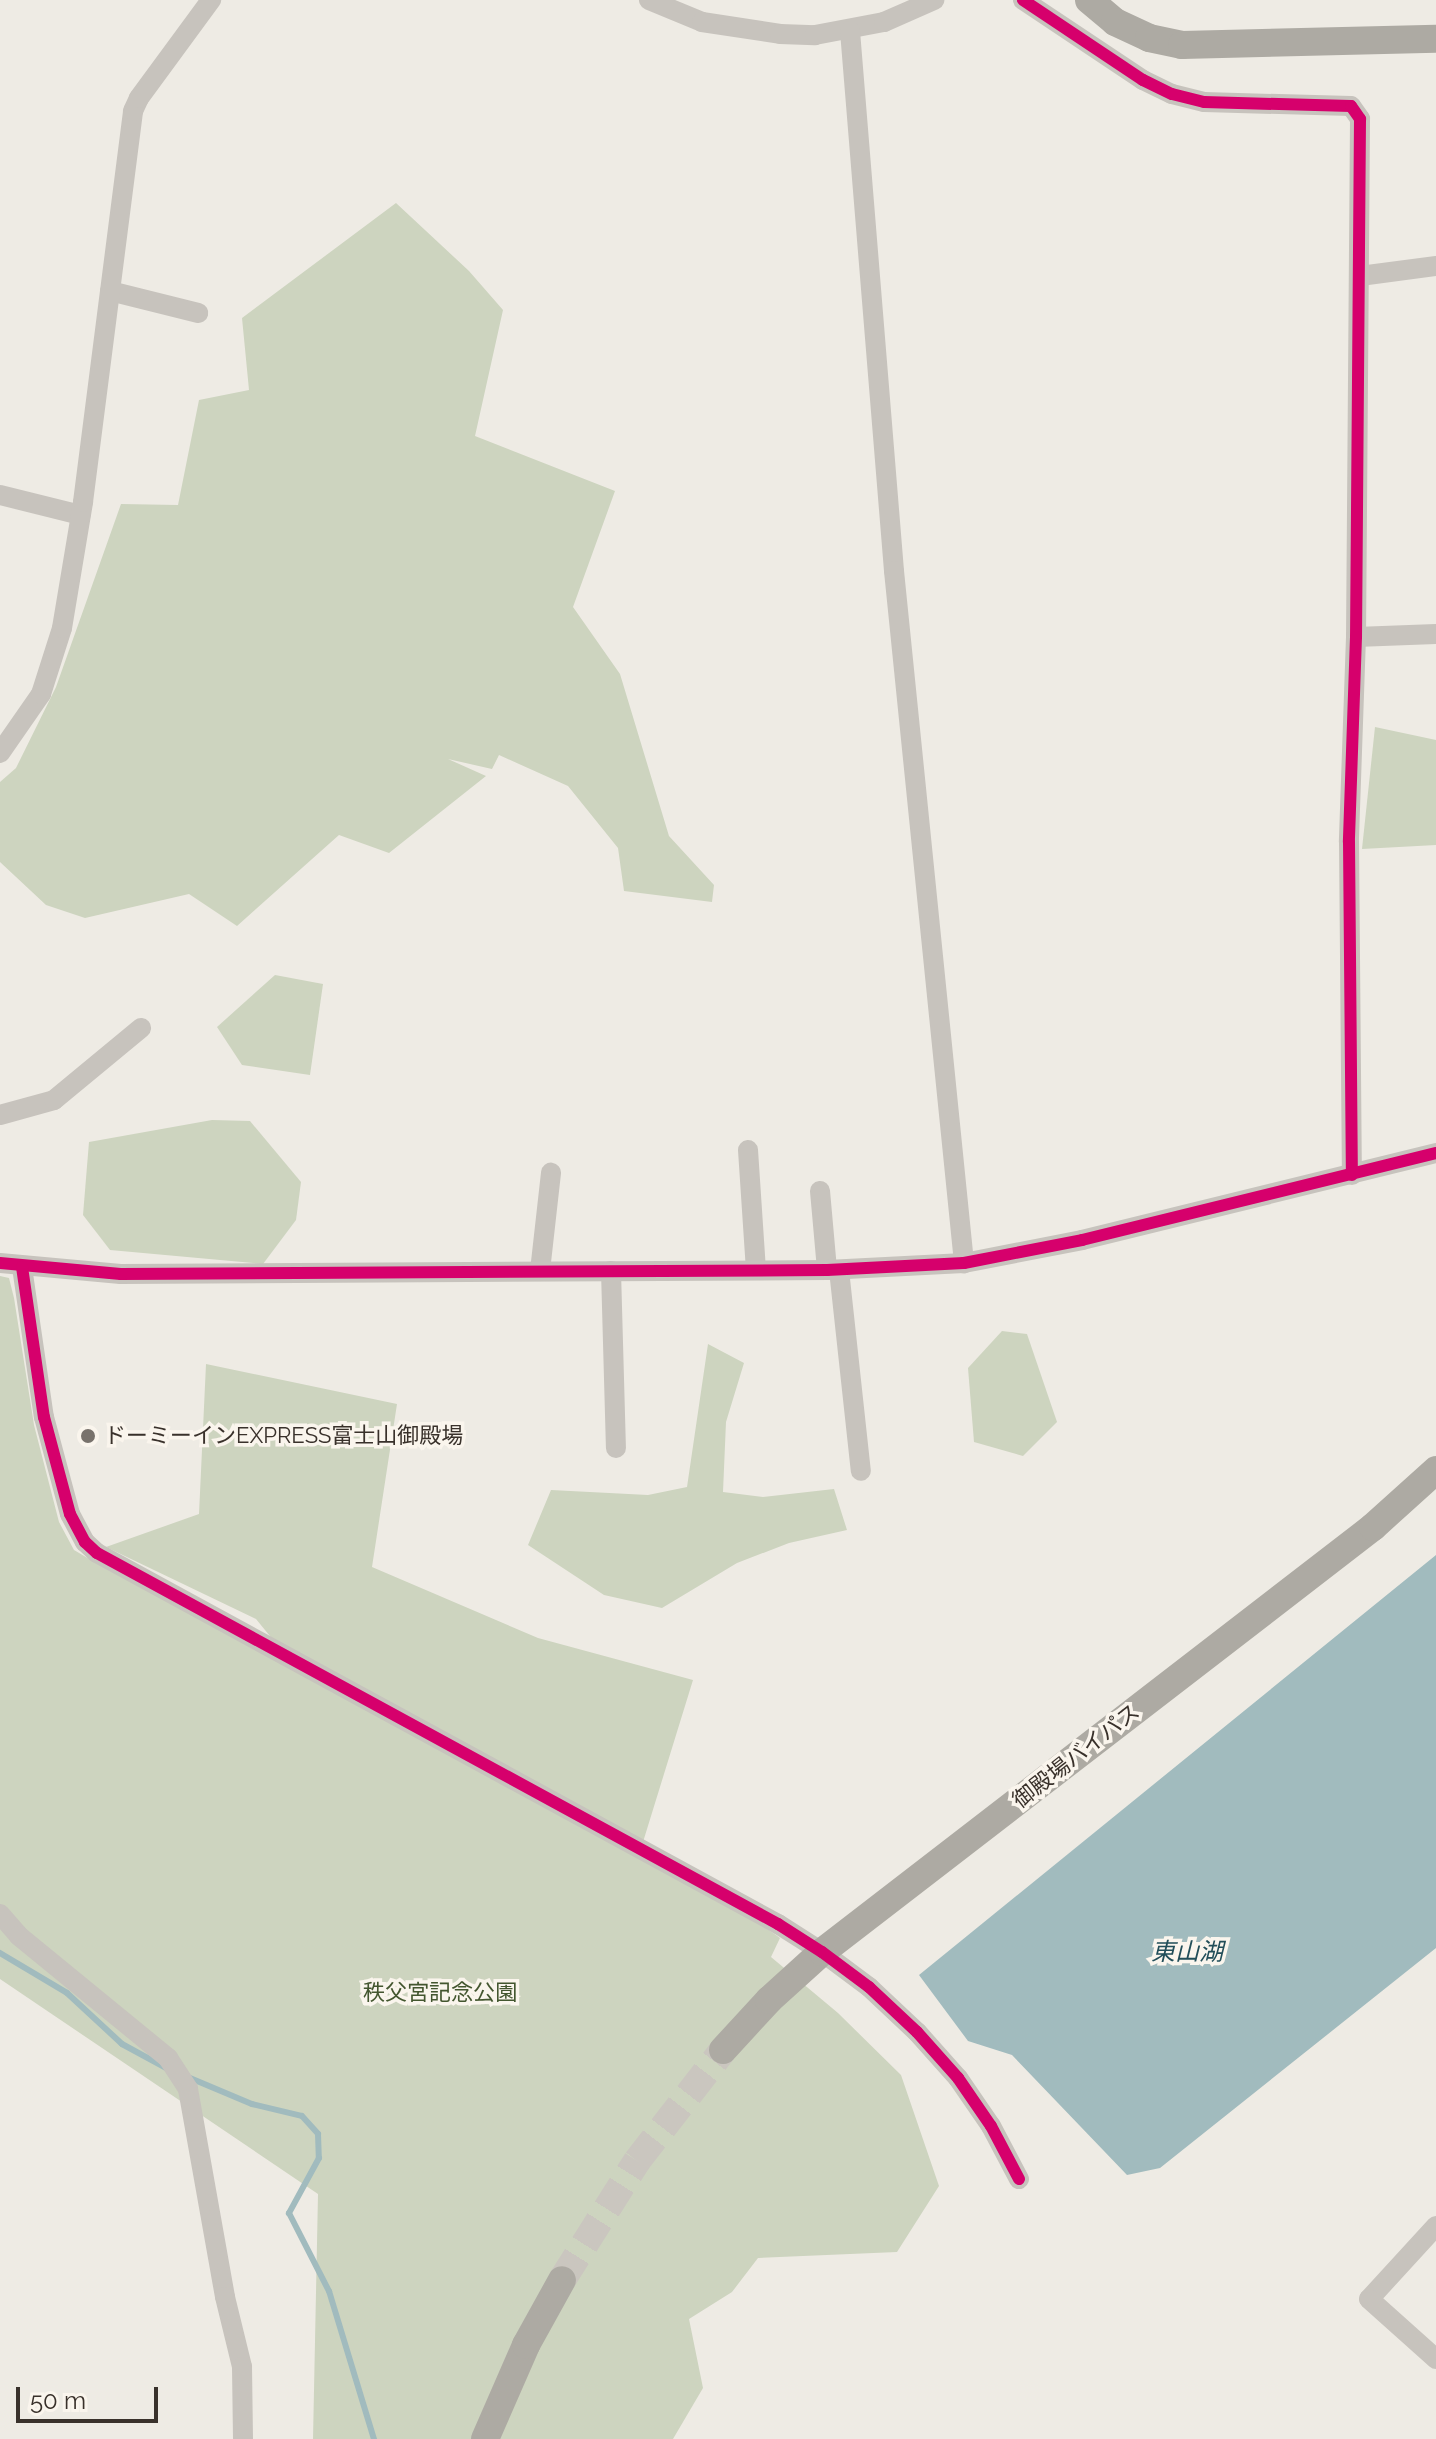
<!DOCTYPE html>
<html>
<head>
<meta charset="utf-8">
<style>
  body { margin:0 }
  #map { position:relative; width:1436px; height:2439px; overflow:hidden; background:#eeebe4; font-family:Raleway,"Noto Sans JP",sans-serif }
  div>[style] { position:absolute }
  .green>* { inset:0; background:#cdd4bf }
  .water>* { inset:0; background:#a1bbbe }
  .stream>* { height:6px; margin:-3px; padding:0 3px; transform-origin:3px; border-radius:3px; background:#a1bbbe }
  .highway-tunnel>* { height:28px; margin-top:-14px; transform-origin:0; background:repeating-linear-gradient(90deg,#cac6bf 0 28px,transparent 0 42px) }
  .minor>* { height:20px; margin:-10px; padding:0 10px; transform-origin:10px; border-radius:10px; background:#c7c3bd }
  .highway>* { height:28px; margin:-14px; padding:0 14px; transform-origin:14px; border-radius:14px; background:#adaaa3 }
  .cycleway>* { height:12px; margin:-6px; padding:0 6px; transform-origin:6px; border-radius:6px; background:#d6006c }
  .dots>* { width:22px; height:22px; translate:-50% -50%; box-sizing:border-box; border:4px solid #faf5ed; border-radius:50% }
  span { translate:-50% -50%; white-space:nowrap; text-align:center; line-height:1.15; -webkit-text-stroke:7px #faf5ed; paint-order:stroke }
  .poi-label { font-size:22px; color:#39312b }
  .left { translate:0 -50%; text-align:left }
  .street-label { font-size:22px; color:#39312b }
  .park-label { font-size:22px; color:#43562f }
  .water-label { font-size:24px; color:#224e59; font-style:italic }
  .scale { position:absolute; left:16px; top:2387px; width:142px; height:36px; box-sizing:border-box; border:4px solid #39312b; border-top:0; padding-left:10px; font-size:24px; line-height:28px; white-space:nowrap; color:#39312b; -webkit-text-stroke:6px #faf5ed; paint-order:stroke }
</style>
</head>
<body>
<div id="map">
  <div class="green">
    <div style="clip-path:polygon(396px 203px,469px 271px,503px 310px,475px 436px,615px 491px,573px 607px,620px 674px,669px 836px,714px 885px,712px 902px,624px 891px,618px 848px,568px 786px,499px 755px,492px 769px,448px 759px,486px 776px,389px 853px,339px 835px,237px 926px,189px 894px,85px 918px,46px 905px,0 862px,0 782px,16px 768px,56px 687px,121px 504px,178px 505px,199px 400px,249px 390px,242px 318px)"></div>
    <div style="clip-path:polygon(1375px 727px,1436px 740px,1436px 845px,1362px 849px)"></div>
    <div style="clip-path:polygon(275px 975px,323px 984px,310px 1075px,242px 1065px,217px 1027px)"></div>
    <div style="clip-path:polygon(212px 1120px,250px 1121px,301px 1182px,296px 1220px,263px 1264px,110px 1250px,83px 1215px,89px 1142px)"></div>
    <div style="clip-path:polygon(0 1276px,9px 1278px,14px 1298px,34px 1425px,59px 1522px,74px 1550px,96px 1563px,296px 1668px,256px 1619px,106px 1547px,199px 1514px,206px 1364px,397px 1404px,372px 1567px,538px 1638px,693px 1680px,639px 1855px,734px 1905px,780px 1938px,771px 1957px,838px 2013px,901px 2075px,939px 2186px,897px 2252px,758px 2258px,732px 2292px,689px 2319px,703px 2388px,673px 2439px,313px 2439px,318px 2194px,0 1979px)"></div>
    <div style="clip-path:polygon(1002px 1331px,1027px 1334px,1057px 1422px,1023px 1456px,974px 1442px,968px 1368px)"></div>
    <div style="clip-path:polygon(708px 1344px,744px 1363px,726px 1422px,723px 1492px,763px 1497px,834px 1489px,847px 1530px,789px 1543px,737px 1563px,662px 1608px,604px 1595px,528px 1545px,551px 1490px,648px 1495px,687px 1487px)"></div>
  </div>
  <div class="water">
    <div style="clip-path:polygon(1436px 1555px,1436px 1948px,1160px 2168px,1127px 2175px,1012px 2055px,968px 2041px,919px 1975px)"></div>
  </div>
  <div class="stream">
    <div style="left:0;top:1953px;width:78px;rotate:30.8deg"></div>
    <div style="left:67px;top:1993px;width:75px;rotate:42.8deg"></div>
    <div style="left:122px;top:2044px;width:52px;rotate:28.5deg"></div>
    <div style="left:190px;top:2078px;width:67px;rotate:22.8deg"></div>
    <div style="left:252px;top:2104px;width:51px;rotate:13.5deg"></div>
    <div style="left:302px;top:2116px;width:24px;rotate:48deg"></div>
    <div style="left:318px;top:2134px;width:24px;rotate:88deg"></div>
    <div style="left:319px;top:2158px;width:63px;rotate:118.6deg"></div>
    <div style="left:289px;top:2213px;width:88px;rotate:62.9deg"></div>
    <div style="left:329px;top:2291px;width:155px;rotate:73.1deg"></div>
  </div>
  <div class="highway-tunnel">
    <div style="left:562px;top:2280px;width:141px;rotate:-57.8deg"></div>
    <div style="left:637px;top:2161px;width:140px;rotate:-52.2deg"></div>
  </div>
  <div class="minor">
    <div style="left:649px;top:0;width:57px;rotate:22.5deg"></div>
    <div style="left:702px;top:22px;width:79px;rotate:8.7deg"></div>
    <div style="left:780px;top:34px;width:35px;rotate:2deg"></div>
    <div style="left:815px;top:35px;width:70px;rotate:-10.7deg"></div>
    <div style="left:884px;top:22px;width:55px;rotate:-23.7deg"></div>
    <div style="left:1023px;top:0;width:144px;rotate:33.7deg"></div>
    <div style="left:1143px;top:80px;width:32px;rotate:26deg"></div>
    <div style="left:1172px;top:94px;width:33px;rotate:14deg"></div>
    <div style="left:1204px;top:102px;width:147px;rotate:1.6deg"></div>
    <div style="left:1351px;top:106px;width:16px;rotate:55deg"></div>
    <div style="left:1360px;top:119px;width:518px;rotate:90.44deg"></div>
    <div style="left:1356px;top:637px;width:205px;rotate:92deg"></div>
    <div style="left:1349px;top:842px;width:333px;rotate:89.5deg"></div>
    <div style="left:850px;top:31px;width:542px;rotate:85.34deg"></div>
    <div style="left:894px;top:571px;width:696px;rotate:84.22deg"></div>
    <div style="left:1360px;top:276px;width:77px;rotate:-7.5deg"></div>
    <div style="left:110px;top:291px;width:91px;rotate:14deg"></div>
    <div style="left:0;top:495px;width:83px;rotate:13.9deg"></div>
    <div style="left:1356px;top:637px;width:80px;rotate:-2.1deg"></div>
    <div style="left:0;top:753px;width:72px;rotate:-55.2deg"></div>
    <div style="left:41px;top:694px;width:69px;rotate:-72.3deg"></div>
    <div style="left:62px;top:628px;width:128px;rotate:-80.5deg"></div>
    <div style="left:83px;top:502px;width:394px;rotate:-82.7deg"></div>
    <div style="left:133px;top:111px;width:14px;rotate:-65deg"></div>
    <div style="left:139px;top:98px;width:122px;rotate:-53.7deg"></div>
    <div style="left:0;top:1115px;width:56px;rotate:-15.5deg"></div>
    <div style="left:54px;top:1100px;width:113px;rotate:-39.6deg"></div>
    <div style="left:748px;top:1150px;width:120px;rotate:86.2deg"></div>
    <div style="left:820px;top:1191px;width:79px;rotate:84.9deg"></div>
    <div style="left:0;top:1263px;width:121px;rotate:5.2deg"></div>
    <div style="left:121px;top:1274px;width:706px;rotate:-0.32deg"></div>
    <div style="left:827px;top:1270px;width:137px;rotate:-2.9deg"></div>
    <div style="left:964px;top:1263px;width:120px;rotate:-11deg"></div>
    <div style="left:1082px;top:1240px;width:365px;rotate:-13.8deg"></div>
    <div style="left:22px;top:1267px;width:152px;rotate:81.7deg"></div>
    <div style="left:44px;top:1417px;width:100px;rotate:75deg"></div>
    <div style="left:70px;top:1514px;width:32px;rotate:62deg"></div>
    <div style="left:85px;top:1542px;width:16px;rotate:43deg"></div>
    <div style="left:97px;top:1553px;width:776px;rotate:28.58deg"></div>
    <div style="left:778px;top:1924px;width:52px;rotate:32.5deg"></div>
    <div style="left:822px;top:1952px;width:59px;rotate:36.7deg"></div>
    <div style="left:869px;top:1987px;width:66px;rotate:43.2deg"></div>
    <div style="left:917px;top:2032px;width:62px;rotate:48.3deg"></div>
    <div style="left:958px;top:2078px;width:58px;rotate:55.5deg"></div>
    <div style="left:991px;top:2126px;width:60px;rotate:62.2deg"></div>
    <div style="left:839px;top:1270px;width:202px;rotate:83.8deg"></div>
    <div style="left:540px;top:1271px;width:99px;rotate:-83.6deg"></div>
    <div style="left:611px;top:1271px;width:177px;rotate:88.4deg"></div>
    <div style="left:0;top:1914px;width:29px;rotate:49deg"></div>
    <div style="left:19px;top:1936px;width:193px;rotate:39.3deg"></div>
    <div style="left:168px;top:2058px;width:37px;rotate:57deg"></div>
    <div style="left:188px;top:2089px;width:211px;rotate:79.9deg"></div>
    <div style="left:225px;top:2297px;width:72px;rotate:76.3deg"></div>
    <div style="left:242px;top:2367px;width:72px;rotate:89.2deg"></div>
    <div style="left:1436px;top:2226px;width:99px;rotate:132.5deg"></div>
    <div style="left:1369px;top:2299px;width:90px;rotate:41.8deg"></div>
  </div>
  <div class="highway">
    <div style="left:1089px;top:0;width:34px;rotate:40deg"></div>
    <div style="left:1115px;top:22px;width:38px;rotate:25deg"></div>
    <div style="left:1149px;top:38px;width:34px;rotate:12deg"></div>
    <div style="left:1182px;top:45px;width:254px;rotate:-1.4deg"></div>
    <div style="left:723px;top:2050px;width:68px;rotate:-47.4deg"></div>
    <div style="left:769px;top:2000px;width:72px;rotate:-42.2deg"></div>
    <div style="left:822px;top:1952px;width:696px;rotate:-37.64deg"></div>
    <div style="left:1373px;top:1527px;width:85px;rotate:-42.1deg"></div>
    <div style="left:485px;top:2439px;width:103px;rotate:-66.4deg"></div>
    <div style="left:526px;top:2345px;width:74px;rotate:-61deg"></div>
  </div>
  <div class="cycleway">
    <div style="left:1023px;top:0;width:144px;rotate:33.7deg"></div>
    <div style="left:1143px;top:80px;width:32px;rotate:26deg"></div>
    <div style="left:1172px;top:94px;width:33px;rotate:14deg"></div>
    <div style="left:1204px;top:102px;width:147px;rotate:1.6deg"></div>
    <div style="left:1351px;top:106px;width:16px;rotate:55deg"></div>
    <div style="left:1360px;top:119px;width:518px;rotate:90.44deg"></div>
    <div style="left:1356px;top:637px;width:205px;rotate:92deg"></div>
    <div style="left:1349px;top:842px;width:333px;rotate:89.5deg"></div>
    <div style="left:0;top:1263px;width:121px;rotate:5.2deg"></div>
    <div style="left:121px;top:1274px;width:706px;rotate:-0.32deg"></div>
    <div style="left:827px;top:1270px;width:137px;rotate:-2.9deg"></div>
    <div style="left:964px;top:1263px;width:120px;rotate:-11deg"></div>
    <div style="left:1082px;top:1240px;width:365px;rotate:-13.8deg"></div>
    <div style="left:22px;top:1267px;width:152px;rotate:81.7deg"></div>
    <div style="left:44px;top:1417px;width:100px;rotate:75deg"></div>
    <div style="left:70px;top:1514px;width:32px;rotate:62deg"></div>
    <div style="left:85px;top:1542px;width:16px;rotate:43deg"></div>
    <div style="left:97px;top:1553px;width:776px;rotate:28.58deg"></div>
    <div style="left:778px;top:1924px;width:52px;rotate:32.5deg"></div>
    <div style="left:822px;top:1952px;width:59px;rotate:36.7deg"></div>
    <div style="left:869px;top:1987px;width:66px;rotate:43.2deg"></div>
    <div style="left:917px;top:2032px;width:62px;rotate:48.3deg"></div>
    <div style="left:958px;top:2078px;width:58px;rotate:55.5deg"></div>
    <div style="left:991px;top:2126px;width:60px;rotate:62.2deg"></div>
  </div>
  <div class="dots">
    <div style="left:88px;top:1436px;background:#78726c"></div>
  </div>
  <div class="poi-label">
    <span class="left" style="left:104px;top:1436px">ドーミーインEXPRESS富士山御殿場</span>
  </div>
  <div class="street-label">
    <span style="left:1076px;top:1756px;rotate:-38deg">御殿場バイパス</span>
  </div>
  <div class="park-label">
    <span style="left:440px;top:1993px">秩父宮記念公園</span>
  </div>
  <div class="water-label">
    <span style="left:1187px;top:1952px">東山湖</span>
  </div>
  <div class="scale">50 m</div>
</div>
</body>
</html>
